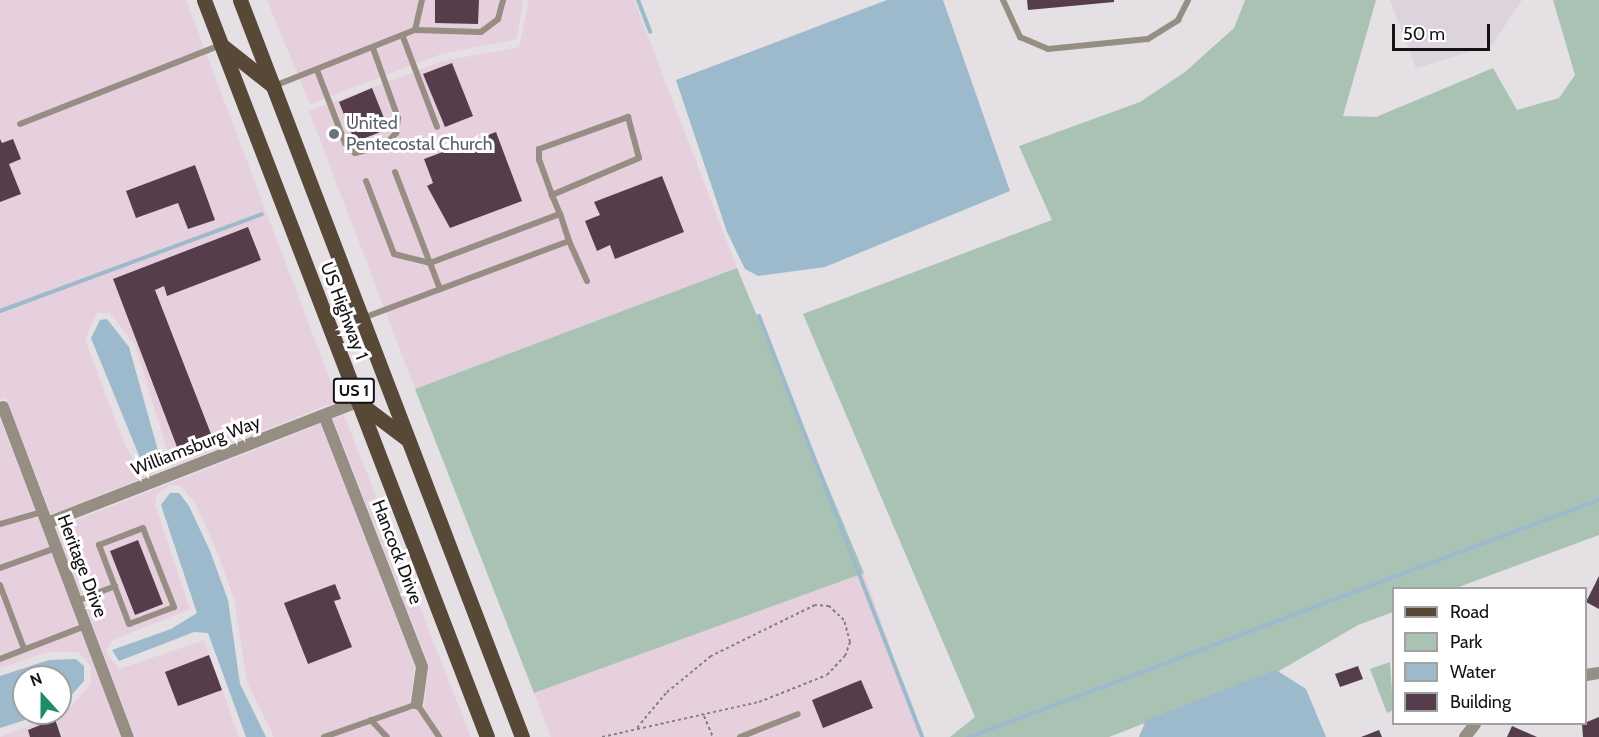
<!DOCTYPE html>
<html>
<head>
<meta charset="utf-8">
<style>
  body { margin:0 }
  #map { position:relative; width:1599px; height:737px; overflow:hidden; background:#e4e0e4; font-family:Cabin,sans-serif }
  div>[style] { position:absolute }
  .commercial>* { inset:0; background:#e7d0dd }
  .built>* { inset:0; background:#ddd3dc }
  .green>* { inset:0; background:#aac2b4 }
  .water>* { inset:0; background:#9cbacb }
  .stream>* { height:4px; margin:-2px; padding:0 2px; transform-origin:2px; border-radius:2px; background:#9cbacb }
  .building>* { inset:0; background:#553d4b }
  .path>* { height:2px; margin-top:-1px; transform-origin:0; background:repeating-linear-gradient(90deg,#838083 0 3px,transparent 0 6px) }
  .lane>* { height:6px; margin:-3px; padding:0 3px; transform-origin:3px; border-radius:3px; background:#968d83 }
  .street>* { height:12px; margin:-6px; padding:0 6px; transform-origin:6px; border-radius:6px; background:#968d83 }
  .primary>* { height:15px; margin:-7.5px; padding:0 7.5px; transform-origin:7.5px; border-radius:7.5px; background:#584837 }
  .dots>* { width:16px; height:16px; translate:-50% -50%; box-sizing:border-box; border:3px solid #fff; border-radius:50% }
  span { translate:-50% -50%; white-space:nowrap; text-align:center; line-height:1.15; -webkit-text-stroke:6px #fff; paint-order:stroke }
  .shield-label span { padding:2px 4px; background:#fff; border:2px solid; border-radius:4px; -webkit-text-stroke-width:0 }
  .shield-label { font-size:16px; color:#141314; font-weight:700 }
  .worship-label { font-size:18px; color:#5b616d }
  .left { translate:0 -50%; text-align:left }
  .street-label { font-size:18px; color:#141314 }
  .legend { position:absolute; left:1392px; top:587px; width:195px; height:138px; box-sizing:border-box; background:#fff; border:2px solid #a1a1a1; margin:0; padding:8px 10px; list-style:none; font-size:18px; color:#141314 }
  .legend li { display:flex; align-items:center; gap:12px; height:30px }
  .legend b { width:30px; border:2px solid #a1a1a1 }
  .north { position:absolute; left:12px; top:665px; width:60px; height:60px; box-sizing:border-box; background:#fff; border:2px solid #a1a1a1; border-radius:50%; rotate:339deg; font-size:16px; font-weight:700; line-height:24px; text-align:center; color:#141314 }
  .north::after { content:''; display:block; margin:auto; width:21px; height:27px; background:#1d8b6a; clip-path:polygon(50% 0,100% 100%,50% 72%,0 100%) }
  .scale { position:absolute; left:1392px; top:24px; width:98px; height:27px; box-sizing:border-box; border:3px solid #141314; border-top:0; padding-left:8px; font-size:18px; line-height:21px; white-space:nowrap; color:#141314; -webkit-text-stroke:4px #fff; paint-order:stroke }
</style>
</head>
<body>
<div id="map">
  <div class="commercial">
    <div style="clip-path:polygon(0 0,186px 0,338px 401px,172px 466px,135px 345px,110px 313px,97px 313px,85px 339px,124px 443px,136px 463px,156px 473px,51px 514px,6px 398px,0 400px)"></div>
    <div style="clip-path:polygon(267px 0,523px 0,517px 39px,441px 54px,310px 104px)"></div>
    <div style="clip-path:polygon(529px 0,634px 0,737px 268px,415px 389px,309px 111px,443px 61px,519px 47px)"></div>
    <div style="clip-path:polygon(344px 415px,471px 737px,274px 737px,247px 682px,234px 599px,216px 549px,195px 503px,181px 486px,170px 485px,157px 494px,155px 504px,190px 609px,113px 640px,105px 651px,119px 669px,204px 640px,239px 737px,135px 737px,56px 528px,321px 424px,415px 667px,409px 709px,423px 713px,429px 665px,333px 419px)"></div>
    <div style="clip-path:polygon(0 419px,41px 525px,121px 737px,0 737px,66px 712px,90px 685px,91px 666px,78px 652px,48px 652px,0 668px)"></div>
    <div style="clip-path:polygon(864px 573px,922px 737px,551px 737px,534px 693px)"></div>
  </div>
  <div class="built">
    <div style="clip-path:polygon(1390px 0,1522px 0,1492px 45px,1416px 68px)"></div>
  </div>
  <div class="green">
    <div style="clip-path:polygon(1245px 0,1376px 0,1343px 116px,1376px 117px,1493px 68px,1517px 110px,1559px 98px,1575px 75px,1553px 0,1599px 0,1599px 535px,1456px 588px,1394px 588px,1393px 612px,1358px 625px,1279px 671px,1109px 737px,950px 737px,975px 717px,803px 314px,1052px 220px,1019px 146px,1140px 102px,1185px 72px,1234px 28px)"></div>
    <div style="clip-path:polygon(737px 268px,864px 573px,534px 693px,415px 389px)"></div>
    <div style="clip-path:polygon(1390px 662px,1393px 710px,1387px 713px,1370px 669px)"></div>
  </div>
  <div class="water">
    <div style="clip-path:polygon(887px 0,943px 0,1010px 191px,825px 267px,758px 276px,745px 269px,727px 232px,676px 80px)"></div>
    <div style="clip-path:polygon(107px 319px,129px 347px,162px 465px,140px 458px,91px 338px,100px 320px)"></div>
    <div style="clip-path:polygon(170px 493px,179px 493px,189px 506px,210px 551px,228px 600px,240px 684px,266px 737px,246px 737px,208px 633px,194px 632px,119px 661px,112px 650px,171px 629px,197px 613px,161px 505px)"></div>
    <div style="clip-path:polygon(76px 659px,84px 666px,84px 681px,61px 707px,60px 677px,24px 677px,24px 713px,47px 713px,0 728px,0 676px,49px 660px)"></div>
    <div style="clip-path:polygon(1276px 670px,1306px 689px,1326px 737px,1139px 737px,1146px 720px)"></div>
  </div>
  <div class="stream">
    <div style="left:638px;top:0;width:34px;rotate:69deg"></div>
    <div style="left:0;top:311px;width:279px;rotate:-20.3deg"></div>
    <div style="left:759px;top:316px;width:451px;rotate:68.8deg"></div>
    <div style="left:969px;top:737px;width:673px;rotate:-20.62deg"></div>
  </div>
  <div class="building">
    <div style="clip-path:polygon(435px 0,479px 0,478px 24px,435px 23px)"></div>
    <div style="clip-path:polygon(1027px 0,1114px 0,1114px 2px,1028px 10px)"></div>
    <div style="clip-path:polygon(452px 63px,473px 116px,445px 127px,423px 74px)"></div>
    <div style="clip-path:polygon(372px 88px,384px 118px,378px 120px,383px 131px,355px 142px,339px 102px)"></div>
    <div style="clip-path:polygon(496px 132px,522px 201px,450px 228px,427px 186px,433px 183px,424px 159px)"></div>
    <div style="clip-path:polygon(0 139px,2px 143px,13px 139px,21px 159px,9px 164px,21px 194px,0 202px)"></div>
    <div style="clip-path:polygon(195px 165px,215px 220px,188px 229px,178px 203px,136px 218px,126px 191px)"></div>
    <div style="clip-path:polygon(662px 176px,684px 232px,615px 259px,610px 245px,597px 251px,585px 221px,600px 215px,594px 202px)"></div>
    <div style="clip-path:polygon(248px 227px,261px 260px,167px 296px,164px 286px,155px 290px,211px 434px,177px 447px,113px 279px)"></div>
    <div style="clip-path:polygon(138px 540px,163px 604px,135px 615px,110px 551px)"></div>
    <div style="clip-path:polygon(1599px 576px,1599px 609px,1586px 602px)"></div>
    <div style="clip-path:polygon(335px 584px,341px 599px,334px 601px,352px 647px,308px 664px,284px 603px)"></div>
    <div style="clip-path:polygon(209px 655px,222px 690px,178px 706px,165px 672px)"></div>
    <div style="clip-path:polygon(1358px 666px,1363px 679px,1340px 687px,1335px 674px)"></div>
    <div style="clip-path:polygon(861px 680px,873px 708px,823px 728px,812px 700px)"></div>
    <div style="clip-path:polygon(1599px 717px,1599px 737px,1583px 737px,1582px 724px)"></div>
    <div style="clip-path:polygon(55px 719px,61px 737px,30px 737px,28px 730px)"></div>
    <div style="clip-path:polygon(1512px 726px,1537px 737px,1507px 737px)"></div>
    <div style="clip-path:polygon(1379px 730px,1382px 737px,1361px 737px)"></div>
  </div>
  <div class="path">
    <div style="left:704px;top:716px;width:23px;rotate:67deg"></div>
    <div style="left:602px;top:737px;width:161px;rotate:-12.6deg"></div>
    <div style="left:759px;top:702px;width:73px;rotate:-21.7deg"></div>
    <div style="left:827px;top:675px;width:26px;rotate:-47deg"></div>
    <div style="left:845px;top:656px;width:15px;rotate:-70deg"></div>
    <div style="left:850px;top:642px;width:23px;rotate:-105deg"></div>
    <div style="left:844px;top:620px;width:21px;rotate:-137deg"></div>
    <div style="left:829px;top:606px;width:14px;rotate:-176deg"></div>
    <div style="left:815px;top:605px;width:116px;rotate:153.9deg"></div>
    <div style="left:711px;top:656px;width:58px;rotate:140.6deg"></div>
    <div style="left:666px;top:693px;width:47px;rotate:129.8deg"></div>
  </div>
  <div class="lane">
    <div style="left:1003px;top:0;width:41px;rotate:65.3deg"></div>
    <div style="left:1020px;top:37px;width:30px;rotate:23deg"></div>
    <div style="left:1048px;top:49px;width:100px;rotate:-5.7deg"></div>
    <div style="left:1148px;top:39px;width:36px;rotate:-32deg"></div>
    <div style="left:1178px;top:20px;width:22px;rotate:-63deg"></div>
    <div style="left:415px;top:30px;width:66px;rotate:1.7deg"></div>
    <div style="left:481px;top:32px;width:21px;rotate:-37deg"></div>
    <div style="left:498px;top:19px;width:20px;rotate:-75deg"></div>
    <div style="left:403px;top:37px;width:96px;rotate:69.3deg"></div>
    <div style="left:317px;top:70px;width:78px;rotate:69deg"></div>
    <div style="left:345px;top:143px;width:14px;rotate:45deg"></div>
    <div style="left:355px;top:153px;width:30px;rotate:-14deg"></div>
    <div style="left:384px;top:146px;width:18px;rotate:-47deg"></div>
    <div style="left:396px;top:133px;width:15px;rotate:-82deg"></div>
    <div style="left:398px;top:118px;width:74px;rotate:-109.7deg"></div>
    <div style="left:274px;top:86px;width:152px;rotate:-21.7deg"></div>
    <div style="left:415px;top:30px;width:31px;rotate:-77deg"></div>
    <div style="left:20px;top:124px;width:216px;rotate:-21.5deg"></div>
    <div style="left:395px;top:172px;width:97px;rotate:69deg"></div>
    <div style="left:430px;top:263px;width:139px;rotate:-20.7deg"></div>
    <div style="left:366px;top:181px;width:78px;rotate:69deg"></div>
    <div style="left:394px;top:254px;width:37px;rotate:14deg"></div>
    <div style="left:430px;top:263px;width:28px;rotate:69deg"></div>
    <div style="left:569px;top:241px;width:44px;rotate:65.8deg"></div>
    <div style="left:363px;top:318px;width:220px;rotate:-20.5deg"></div>
    <div style="left:569px;top:241px;width:28px;rotate:-108deg"></div>
    <div style="left:560px;top:214px;width:21px;rotate:-113deg"></div>
    <div style="left:552px;top:195px;width:37px;rotate:-110deg"></div>
    <div style="left:539px;top:160px;width:11px;rotate:-90deg"></div>
    <div style="left:539px;top:149px;width:95px;rotate:-19.8deg"></div>
    <div style="left:628px;top:117px;width:42px;rotate:75deg"></div>
    <div style="left:639px;top:158px;width:95px;rotate:157deg"></div>
    <div style="left:0;top:524px;width:44px;rotate:-15.9deg"></div>
    <div style="left:143px;top:528px;width:85px;rotate:68.6deg"></div>
    <div style="left:174px;top:607px;width:48px;rotate:159.3deg"></div>
    <div style="left:129px;top:624px;width:85px;rotate:-110.8deg"></div>
    <div style="left:99px;top:545px;width:47px;rotate:-21.1deg"></div>
    <div style="left:0;top:568px;width:59px;rotate:-19.7deg"></div>
    <div style="left:0;top:585px;width:68px;rotate:69.4deg"></div>
    <div style="left:77px;top:601px;width:41px;rotate:-21.5deg"></div>
    <div style="left:0;top:659px;width:91px;rotate:-21.2deg"></div>
    <div style="left:371px;top:720px;width:23px;rotate:47deg"></div>
    <div style="left:324px;top:737px;width:99px;rotate:-19.5deg"></div>
    <div style="left:417px;top:704px;width:40px;rotate:56deg"></div>
    <div style="left:740px;top:737px;width:62px;rotate:-21.6deg"></div>
  </div>
  <div class="street">
    <div style="left:3px;top:407px;width:353px;rotate:69.3deg"></div>
    <div style="left:324px;top:415px;width:270px;rotate:68.7deg"></div>
    <div style="left:422px;top:667px;width:37px;rotate:98deg"></div>
    <div style="left:47px;top:523px;width:334px;rotate:-21.3deg"></div>
    <div style="left:1586px;top:675px;width:13px;rotate:-9deg"></div>
    <div style="left:1465px;top:737px;width:16px;rotate:-52deg"></div>
  </div>
  <div class="primary">
    <div style="left:204px;top:0;width:789px;rotate:68.99deg"></div>
    <div style="left:240px;top:0;width:789px;rotate:69.06deg"></div>
    <div style="left:224px;top:47px;width:63px;rotate:38.5deg"></div>
    <div style="left:358px;top:402px;width:61px;rotate:37.1deg"></div>
  </div>
  <div class="dots">
    <div style="left:334px;top:134px;background:#6b7280"></div>
  </div>
  <div class="shield-label">
    <span style="left:354px;top:391px">US 1</span>
  </div>
  <div class="worship-label">
    <span class="left" style="left:346px;top:134px">United<br>Pentecostal Church</span>
  </div>
  <div class="street-label">
    <span style="left:344px;top:311px;rotate:69deg">US Highway 1</span>
    <span style="left:196px;top:446px;rotate:-21deg">Williamsburg Way</span>
    <span style="left:397px;top:552px;rotate:69deg">Hancock Drive</span>
    <span style="left:82px;top:566px;rotate:69deg">Heritage Drive</span>
  </div>
  <ul class="legend">
  <li><b style="height:8px;background:#584837"></b>Road</li>
  <li><b style="height:16px;background:#aac2b4"></b>Park</li>
  <li><b style="height:16px;background:#9cbacb"></b>Water</li>
  <li><b style="height:16px;background:#553d4b"></b>Building</li>
  </ul>
  <div class="north">N</div>
  <div class="scale">50 m</div>
</div>
</body>
</html>
